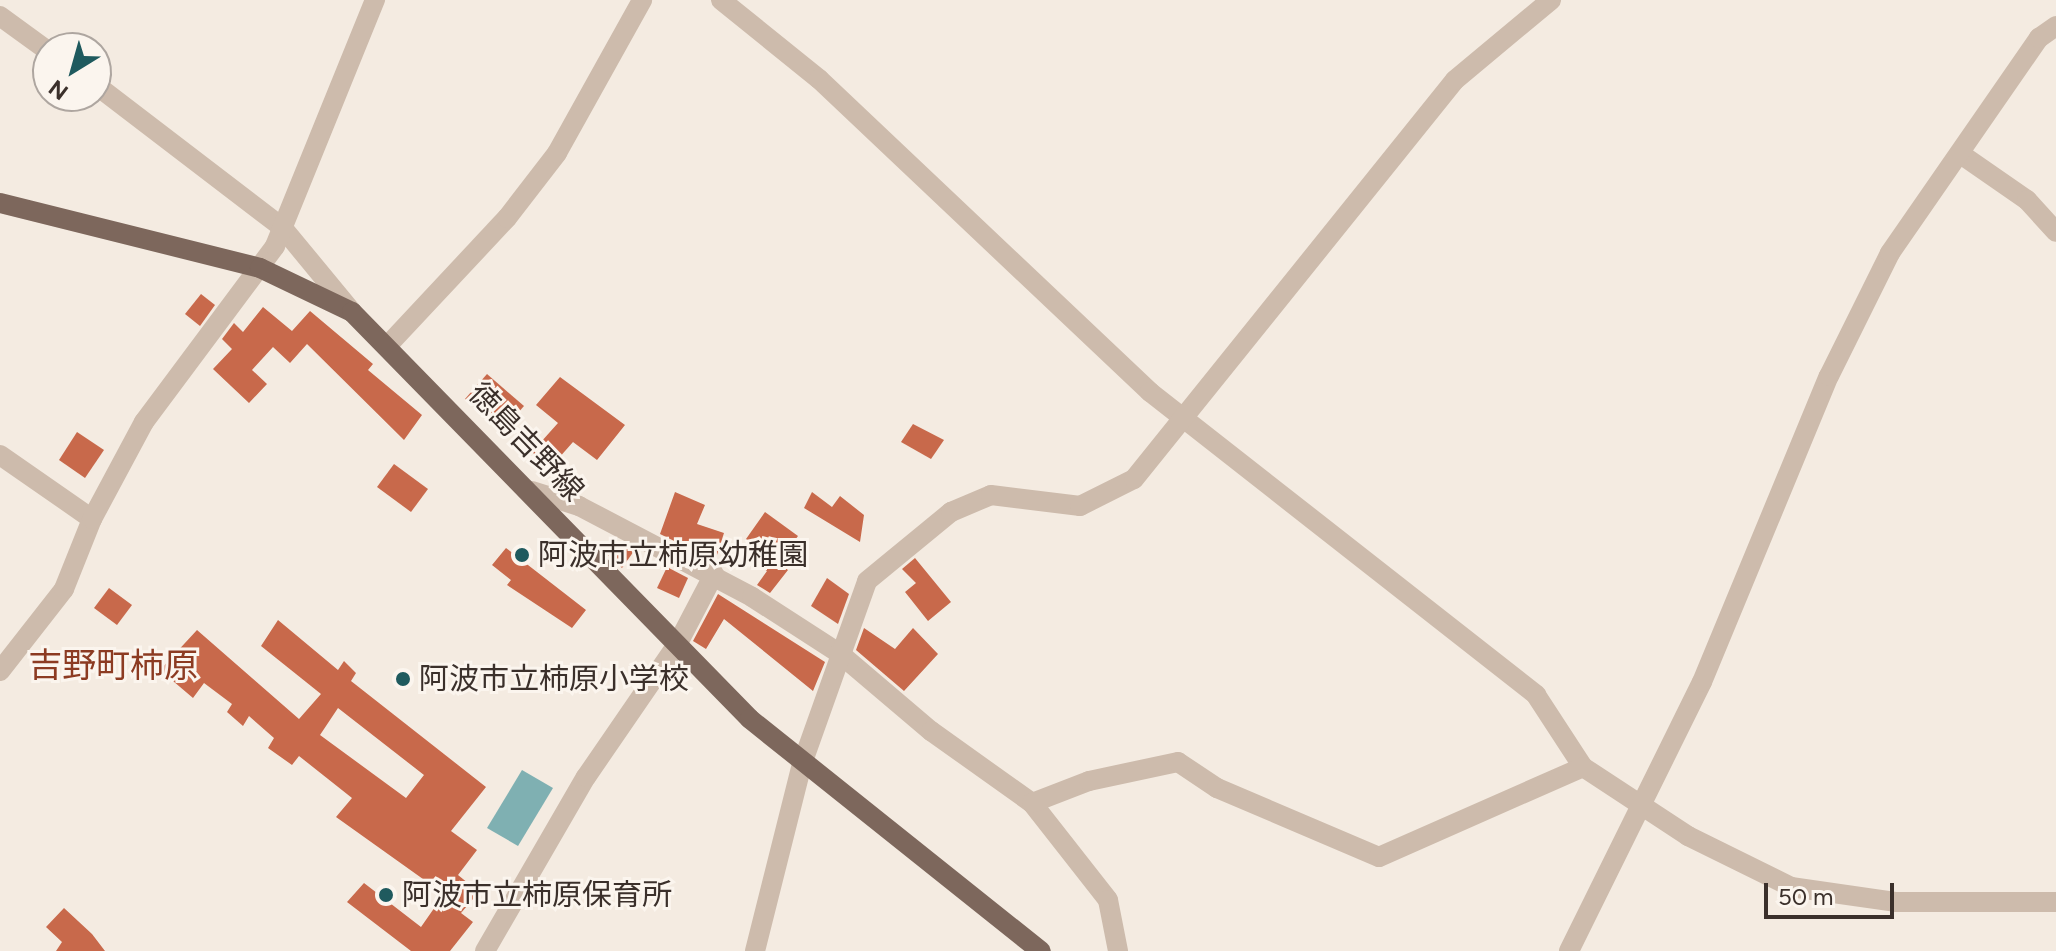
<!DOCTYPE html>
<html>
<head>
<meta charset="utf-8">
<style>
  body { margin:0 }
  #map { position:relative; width:2056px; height:951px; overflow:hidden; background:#f4ebe1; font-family:Figtree,"Noto Sans JP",sans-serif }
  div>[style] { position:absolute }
  .water>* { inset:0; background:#7fb0b2 }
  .building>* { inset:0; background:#c8694b }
  .minor>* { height:20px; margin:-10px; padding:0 10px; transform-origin:10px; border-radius:10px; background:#cdbbac }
  .major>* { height:20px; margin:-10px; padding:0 10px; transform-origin:10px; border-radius:10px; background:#7d675c }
  .dots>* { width:22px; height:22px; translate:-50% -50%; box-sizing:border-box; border:4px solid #fbf5ee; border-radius:50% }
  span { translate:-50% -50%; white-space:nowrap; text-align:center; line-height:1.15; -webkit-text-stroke:6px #fbf5ee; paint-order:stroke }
  .street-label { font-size:30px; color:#3b302b }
  .poi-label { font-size:30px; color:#3b302b }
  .left { translate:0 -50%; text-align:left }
  .quarter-label { font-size:34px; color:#8c3b22 }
  .north { position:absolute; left:32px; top:32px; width:80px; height:80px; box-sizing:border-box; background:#fbf5ee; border:2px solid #aea6a0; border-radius:50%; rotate:217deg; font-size:22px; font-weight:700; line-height:32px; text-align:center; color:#3b302b }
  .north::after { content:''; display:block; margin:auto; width:28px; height:36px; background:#1f5a5e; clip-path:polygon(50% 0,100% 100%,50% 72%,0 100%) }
  .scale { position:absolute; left:1764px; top:883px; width:130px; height:36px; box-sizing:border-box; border:4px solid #3b302b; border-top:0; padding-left:10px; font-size:24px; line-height:28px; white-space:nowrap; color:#3b302b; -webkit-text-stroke:6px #fbf5ee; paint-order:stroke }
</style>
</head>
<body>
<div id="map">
  <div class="water">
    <div style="clip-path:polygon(522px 770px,553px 788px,518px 846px,487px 828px)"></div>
  </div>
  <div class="building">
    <div style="clip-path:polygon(201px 294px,215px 305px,200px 326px,185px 314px)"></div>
    <div style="clip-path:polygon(263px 307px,292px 331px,310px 311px,373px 364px,368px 370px,422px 415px,404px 440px,307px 344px,290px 363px,273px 347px,252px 370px,267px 384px,249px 403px,213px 369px,232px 349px,222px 339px,234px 323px,243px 332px)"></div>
    <div style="clip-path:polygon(487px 374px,524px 406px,502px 431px,465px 399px)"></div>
    <div style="clip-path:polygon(560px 377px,625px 425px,597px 460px,573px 442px,550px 468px,532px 452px,558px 423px,536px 405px)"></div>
    <div style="clip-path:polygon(913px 424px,944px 440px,931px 459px,901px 442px)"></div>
    <div style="clip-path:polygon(77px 432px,104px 450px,85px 478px,59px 460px)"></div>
    <div style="clip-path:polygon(394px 464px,428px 489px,411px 512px,377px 487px)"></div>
    <div style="clip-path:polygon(675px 492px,705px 505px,697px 524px,724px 533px,715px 561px,660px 534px)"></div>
    <div style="clip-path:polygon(812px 492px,832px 507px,840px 496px,864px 515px,860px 542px,804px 508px)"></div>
    <div style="clip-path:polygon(765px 512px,798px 536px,778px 563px,788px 570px,770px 593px,757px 585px,767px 571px,759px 565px,767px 554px,746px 539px)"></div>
    <div style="clip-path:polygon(618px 541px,634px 551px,622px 568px,608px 555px)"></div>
    <div style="clip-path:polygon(506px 548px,586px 610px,572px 628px,507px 585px,511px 580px,492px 565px)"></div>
    <div style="clip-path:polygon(915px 558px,951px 602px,928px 621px,905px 592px,916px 583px,902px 569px)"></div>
    <div style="clip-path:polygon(667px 567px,688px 578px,679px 598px,657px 588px)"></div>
    <div style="clip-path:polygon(827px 578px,849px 594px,838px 624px,811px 606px)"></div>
    <div style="clip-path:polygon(109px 588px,132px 605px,117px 625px,94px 608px)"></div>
    <div style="clip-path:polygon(718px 594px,825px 662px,813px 691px,724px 619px,706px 649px,693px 641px)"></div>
    <div style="clip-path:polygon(evenodd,278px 620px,338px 670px,344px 661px,356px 673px,351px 681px,486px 787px,451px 831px,477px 850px,458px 875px,479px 892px,461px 913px,473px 922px,450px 951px,411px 951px,347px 902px,364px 883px,421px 927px,444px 894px,336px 817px,352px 798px,299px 756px,292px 765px,268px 748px,274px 738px,249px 716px,243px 726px,227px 712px,232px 704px,204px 683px,193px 698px,160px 670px,197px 630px,299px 719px,321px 694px,261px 646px,278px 620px,338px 708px,424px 775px,406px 798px,320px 735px,338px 708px)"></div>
    <div style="clip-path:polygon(864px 628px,895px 649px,913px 628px,938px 654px,904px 691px,856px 650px)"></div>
    <div style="clip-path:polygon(64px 908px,92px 934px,105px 951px,56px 951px,62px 942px,46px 927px)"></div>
  </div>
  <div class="minor">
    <div style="left:721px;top:0;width:126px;rotate:38.9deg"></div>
    <div style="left:819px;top:79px;width:456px;rotate:43.4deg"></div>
    <div style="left:1150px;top:392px;width:491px;rotate:38.1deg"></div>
    <div style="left:1536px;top:695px;width:86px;rotate:56.9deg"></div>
    <div style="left:1583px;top:767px;width:126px;rotate:33.3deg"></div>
    <div style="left:1688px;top:836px;width:115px;rotate:26.3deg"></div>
    <div style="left:1791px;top:887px;width:105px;rotate:8.2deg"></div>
    <div style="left:1895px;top:902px;width:161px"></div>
    <div style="left:0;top:16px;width:59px;rotate:36.1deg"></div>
    <div style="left:96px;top:85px;width:234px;rotate:37.4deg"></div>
    <div style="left:282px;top:227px;width:110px;rotate:50.5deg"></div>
    <div style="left:1962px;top:155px;width:79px;rotate:34.7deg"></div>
    <div style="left:2027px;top:200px;width:43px;rotate:47.8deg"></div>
    <div style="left:389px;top:344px;width:173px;rotate:-46.9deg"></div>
    <div style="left:507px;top:218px;width:82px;rotate:-52.4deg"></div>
    <div style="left:557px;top:153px;width:175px;rotate:-60.9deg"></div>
    <div style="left:0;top:455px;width:112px;rotate:34.8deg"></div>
    <div style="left:532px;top:491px;width:49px;rotate:17.7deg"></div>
    <div style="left:579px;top:506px;width:195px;rotate:27.7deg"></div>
    <div style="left:752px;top:597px;width:103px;rotate:32.8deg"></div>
    <div style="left:839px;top:653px;width:121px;rotate:40.3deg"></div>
    <div style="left:931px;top:731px;width:124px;rotate:35.5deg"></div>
    <div style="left:1032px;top:803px;width:123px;rotate:51.9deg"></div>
    <div style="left:1108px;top:900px;width:52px;rotate:78.9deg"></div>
    <div style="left:0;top:671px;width:104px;rotate:-52deg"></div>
    <div style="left:64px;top:589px;width:75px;rotate:-68.2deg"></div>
    <div style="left:92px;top:519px;width:110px;rotate:-61.8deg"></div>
    <div style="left:144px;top:422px;width:219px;rotate:-53.3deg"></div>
    <div style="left:275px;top:246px;width:266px;rotate:-67.9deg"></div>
    <div style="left:1032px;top:803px;width:61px;rotate:-21.1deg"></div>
    <div style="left:1089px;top:781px;width:91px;rotate:-12.1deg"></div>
    <div style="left:1178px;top:762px;width:47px;rotate:33.7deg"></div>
    <div style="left:1217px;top:788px;width:176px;rotate:23.1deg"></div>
    <div style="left:1379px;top:857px;width:223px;rotate:-23.8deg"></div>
    <div style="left:485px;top:951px;width:201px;rotate:-59.9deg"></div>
    <div style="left:586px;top:777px;width:163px;rotate:-55.5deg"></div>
    <div style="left:678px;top:643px;width:78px;rotate:-62.4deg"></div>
    <div style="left:755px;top:951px;width:193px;rotate:-75.9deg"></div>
    <div style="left:802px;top:764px;width:194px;rotate:-70.4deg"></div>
    <div style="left:867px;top:581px;width:109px;rotate:-39.4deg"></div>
    <div style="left:951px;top:512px;width:43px;rotate:-23deg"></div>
    <div style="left:991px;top:495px;width:90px;rotate:7deg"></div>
    <div style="left:1080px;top:506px;width:60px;rotate:-26.6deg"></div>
    <div style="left:1134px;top:479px;width:512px;rotate:-51.18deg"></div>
    <div style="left:1455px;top:80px;width:125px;rotate:-39.8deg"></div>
    <div style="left:1569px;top:951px;width:300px;rotate:-63.7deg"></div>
    <div style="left:1702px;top:682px;width:331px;rotate:-67.5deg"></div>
    <div style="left:1829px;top:376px;width:137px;rotate:-63.6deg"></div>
    <div style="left:1890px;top:253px;width:262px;rotate:-55.3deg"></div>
    <div style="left:2039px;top:38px;width:21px;rotate:-35deg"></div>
  </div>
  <div class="major">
    <div style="left:0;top:203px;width:268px;rotate:14deg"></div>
    <div style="left:260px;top:268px;width:102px;rotate:25.6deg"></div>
    <div style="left:352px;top:312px;width:569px;rotate:45.64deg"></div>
    <div style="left:750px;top:719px;width:372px;rotate:38.6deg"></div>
  </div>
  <div class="dots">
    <div style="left:522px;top:555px;background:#1f5a5e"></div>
    <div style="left:403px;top:679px;background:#1f5a5e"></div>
    <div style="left:386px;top:895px;background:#1f5a5e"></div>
  </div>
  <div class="street-label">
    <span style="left:526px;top:442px;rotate:46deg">徳島吉野線</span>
  </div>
  <div class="poi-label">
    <span class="left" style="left:538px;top:555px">阿波市立柿原幼稚園</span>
    <span class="left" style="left:419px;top:679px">阿波市立柿原小学校</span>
    <span class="left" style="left:402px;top:895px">阿波市立柿原保育所</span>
  </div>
  <div class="quarter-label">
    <span style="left:113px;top:666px">吉野町柿原</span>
  </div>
  <div class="north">N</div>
  <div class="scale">50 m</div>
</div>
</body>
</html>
